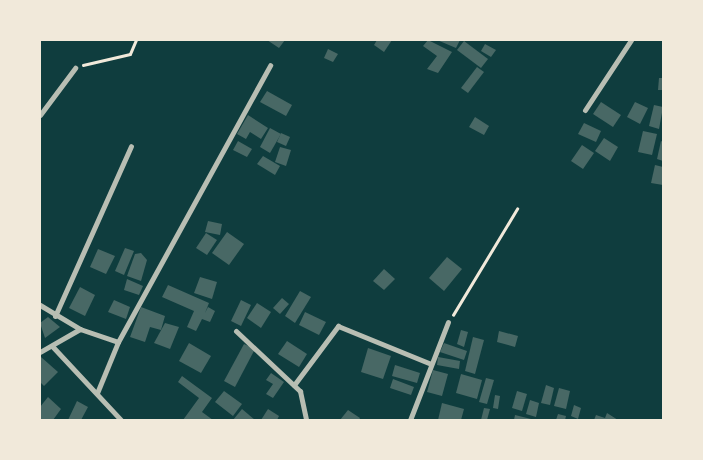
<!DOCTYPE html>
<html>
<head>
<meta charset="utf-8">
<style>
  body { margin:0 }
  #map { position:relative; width:703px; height:460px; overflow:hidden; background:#0f3d3e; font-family:"Golos Text",sans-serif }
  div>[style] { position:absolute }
  .building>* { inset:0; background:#486865 }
  .path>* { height:2.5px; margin:-1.25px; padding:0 1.25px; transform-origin:1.25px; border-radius:1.25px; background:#f1e9da }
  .minor>* { height:5px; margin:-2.5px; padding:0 2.5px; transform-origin:2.5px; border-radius:2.5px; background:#b8beb3 }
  span { translate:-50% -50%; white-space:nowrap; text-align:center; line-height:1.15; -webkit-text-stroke:5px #f1e9da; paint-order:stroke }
  .frame { position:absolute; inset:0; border:41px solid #f1e9da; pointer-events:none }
</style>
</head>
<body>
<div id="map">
  <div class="building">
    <div style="clip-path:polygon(267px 40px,285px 40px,279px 48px)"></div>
    <div style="clip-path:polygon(377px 40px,392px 40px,384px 52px,374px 45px)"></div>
    <div style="clip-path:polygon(428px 40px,452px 52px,438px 73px,427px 69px,437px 56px,423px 46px)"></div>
    <div style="clip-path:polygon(437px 40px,460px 40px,456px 48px)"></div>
    <div style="clip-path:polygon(464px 41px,488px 59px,481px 68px,457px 50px)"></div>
    <div style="clip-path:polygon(485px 44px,496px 50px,491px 57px,481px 51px)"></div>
    <div style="clip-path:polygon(328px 49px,338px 54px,333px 62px,324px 58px)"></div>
    <div style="clip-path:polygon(477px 67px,484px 72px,468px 93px,461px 88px)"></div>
    <div style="clip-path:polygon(659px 78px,663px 78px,663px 90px,658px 90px)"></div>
    <div style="clip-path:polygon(267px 91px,292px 105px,286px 116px,260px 102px)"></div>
    <div style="clip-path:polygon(601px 102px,621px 115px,613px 127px,593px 114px)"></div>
    <div style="clip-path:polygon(635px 102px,648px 108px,640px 124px,627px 117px)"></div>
    <div style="clip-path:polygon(654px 105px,663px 107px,659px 129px,649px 126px)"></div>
    <div style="clip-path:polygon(248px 115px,268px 128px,261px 139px,250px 132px,246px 139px,237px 134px)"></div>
    <div style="clip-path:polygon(475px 117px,489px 126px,484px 135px,469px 127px)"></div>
    <div style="clip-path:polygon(584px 123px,601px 131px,596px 142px,578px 134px)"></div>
    <div style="clip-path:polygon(270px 128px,281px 134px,270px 153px,260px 147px)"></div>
    <div style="clip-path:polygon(643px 131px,657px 134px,652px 155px,638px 152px)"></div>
    <div style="clip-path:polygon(281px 133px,290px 137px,286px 146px,277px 142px)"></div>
    <div style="clip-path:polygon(604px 138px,618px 147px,610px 161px,595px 151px)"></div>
    <div style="clip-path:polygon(238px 141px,252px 149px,247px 157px,233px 150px)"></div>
    <div style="clip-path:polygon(661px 141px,663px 142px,663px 161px,657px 159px)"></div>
    <div style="clip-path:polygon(582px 145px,594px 153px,583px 169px,571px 161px)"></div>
    <div style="clip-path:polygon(280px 147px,291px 150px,286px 166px,275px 162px)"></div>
    <div style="clip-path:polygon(263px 156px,280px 166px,275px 175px,257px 164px)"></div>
    <div style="clip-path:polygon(655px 165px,663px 167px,663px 185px,651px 183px)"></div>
    <div style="clip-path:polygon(208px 221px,222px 224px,220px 235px,205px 232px)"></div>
    <div style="clip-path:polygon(227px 232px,244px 244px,229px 265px,212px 253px)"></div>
    <div style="clip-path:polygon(206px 233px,217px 240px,207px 255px,196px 248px)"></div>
    <div style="clip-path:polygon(125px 248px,134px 251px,124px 275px,115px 271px)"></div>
    <div style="clip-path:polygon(98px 249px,115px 256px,106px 274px,90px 267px)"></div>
    <div style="clip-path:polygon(141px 253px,147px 260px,141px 281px,127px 276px,135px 254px)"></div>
    <div style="clip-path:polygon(447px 257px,462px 269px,444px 291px,429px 278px)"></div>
    <div style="clip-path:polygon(384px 269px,395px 279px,384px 290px,373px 281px)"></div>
    <div style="clip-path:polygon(200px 277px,217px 282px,212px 299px,194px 293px)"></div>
    <div style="clip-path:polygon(127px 279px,143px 286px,139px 295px,124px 290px)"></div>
    <div style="clip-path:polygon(168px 285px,209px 303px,205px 313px,208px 307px,215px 311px,210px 322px,202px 319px,196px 331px,187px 327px,194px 311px,162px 297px)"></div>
    <div style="clip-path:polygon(80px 287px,95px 295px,85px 316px,69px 308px)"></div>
    <div style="clip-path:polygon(300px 291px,311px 297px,295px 323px,285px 316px)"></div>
    <div style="clip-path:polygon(282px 298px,289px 304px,280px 314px,273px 308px)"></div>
    <div style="clip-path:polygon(114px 300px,130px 307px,126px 319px,108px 312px)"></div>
    <div style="clip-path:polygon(241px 300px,251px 305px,241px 326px,231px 321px)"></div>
    <div style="clip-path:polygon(257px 303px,271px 312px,261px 328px,247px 318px)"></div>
    <div style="clip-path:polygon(141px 307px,165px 316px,161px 330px,150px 327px,145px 342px,130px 337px)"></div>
    <div style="clip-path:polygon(305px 312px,326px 322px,319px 335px,299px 325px)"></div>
    <div style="clip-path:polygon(48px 317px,60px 327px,45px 338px,40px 323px)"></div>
    <div style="clip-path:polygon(165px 323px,179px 327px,170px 349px,154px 343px)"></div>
    <div style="clip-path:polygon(461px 330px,468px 332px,464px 347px,457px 344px)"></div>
    <div style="clip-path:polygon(499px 331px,518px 336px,515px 347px,497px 342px)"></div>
    <div style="clip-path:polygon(473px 337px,484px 340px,475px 374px,465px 371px)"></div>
    <div style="clip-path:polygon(287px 341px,307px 354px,299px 367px,278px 354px)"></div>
    <div style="clip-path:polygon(189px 343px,211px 356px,201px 373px,179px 361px)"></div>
    <div style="clip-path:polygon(444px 343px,467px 351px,464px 360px,440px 352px)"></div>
    <div style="clip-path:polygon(244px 344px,255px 349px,235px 387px,224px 381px)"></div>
    <div style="clip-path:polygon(368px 348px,391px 356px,383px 379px,361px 372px)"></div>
    <div style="clip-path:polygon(41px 357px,58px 372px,44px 386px,40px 382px)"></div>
    <div style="clip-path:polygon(438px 357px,460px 361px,459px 369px,437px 365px)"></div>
    <div style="clip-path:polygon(395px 365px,420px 373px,417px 383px,392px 376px)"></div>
    <div style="clip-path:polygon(433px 370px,448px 374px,442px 396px,427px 392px)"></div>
    <div style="clip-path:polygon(271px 373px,284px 382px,273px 398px,266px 394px,273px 384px,266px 380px)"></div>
    <div style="clip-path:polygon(461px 374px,482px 380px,477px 399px,456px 393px)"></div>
    <div style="clip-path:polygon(182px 376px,212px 398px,202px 412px,213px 420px,183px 420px,199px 398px,178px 382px)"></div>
    <div style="clip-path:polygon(486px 378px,494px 380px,487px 404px,479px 402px)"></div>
    <div style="clip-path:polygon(393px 379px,414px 387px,411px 395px,390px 388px)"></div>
    <div style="clip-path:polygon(546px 385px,554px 388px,550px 405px,541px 403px)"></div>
    <div style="clip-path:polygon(559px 388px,570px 391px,566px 409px,554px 406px)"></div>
    <div style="clip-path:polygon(224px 391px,242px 404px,233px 416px,215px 402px)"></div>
    <div style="clip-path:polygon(517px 391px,527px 394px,522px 411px,512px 408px)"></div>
    <div style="clip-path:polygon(495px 395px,500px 396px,498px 409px,493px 408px)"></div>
    <div style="clip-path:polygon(48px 397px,61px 409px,53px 420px,40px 420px,40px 407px)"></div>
    <div style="clip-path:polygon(530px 400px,539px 403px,536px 417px,526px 414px)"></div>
    <div style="clip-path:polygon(77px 401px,88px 407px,81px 420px,68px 420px)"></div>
    <div style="clip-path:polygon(442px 403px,464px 409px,461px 420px,438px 420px)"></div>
    <div style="clip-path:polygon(574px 405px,581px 408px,578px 419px,571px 416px)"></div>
    <div style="clip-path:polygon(484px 408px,490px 409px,487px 420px,481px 420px)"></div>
    <div style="clip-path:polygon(242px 409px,255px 420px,233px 420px)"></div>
    <div style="clip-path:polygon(268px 409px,279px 416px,277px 420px,261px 420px)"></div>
    <div style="clip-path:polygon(348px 410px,360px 418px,359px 420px,340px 420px)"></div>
    <div style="clip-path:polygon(607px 413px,618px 420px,594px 420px,596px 415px,605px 418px)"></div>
    <div style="clip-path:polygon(558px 414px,566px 416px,565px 420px,556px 420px)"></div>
    <div style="clip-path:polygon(515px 415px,531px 419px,531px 420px,514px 420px)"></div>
  </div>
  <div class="path">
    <div style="left:83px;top:65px;width:48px;rotate:-13.2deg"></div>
    <div style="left:130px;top:54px;width:15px;rotate:-67deg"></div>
    <div style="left:453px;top:315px;width:124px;rotate:-58.9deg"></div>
  </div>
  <div class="minor">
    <div style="left:585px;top:110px;width:84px;rotate:-56.7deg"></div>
    <div style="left:40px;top:115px;width:59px;rotate:-53.3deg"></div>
    <div style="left:40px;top:305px;width:47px;rotate:31deg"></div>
    <div style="left:80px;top:329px;width:46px;rotate:150.1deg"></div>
    <div style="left:55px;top:316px;width:186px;rotate:-65.9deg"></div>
    <div style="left:80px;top:329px;width:40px;rotate:18.9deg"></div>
    <div style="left:236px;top:331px;width:88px;rotate:43.2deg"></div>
    <div style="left:300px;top:391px;width:30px;rotate:78deg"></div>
    <div style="left:52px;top:346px;width:101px;rotate:47deg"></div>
    <div style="left:294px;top:385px;width:74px;rotate:-53.3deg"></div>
    <div style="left:338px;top:326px;width:100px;rotate:22.2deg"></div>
    <div style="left:97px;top:393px;width:55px;rotate:-67.6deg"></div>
    <div style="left:118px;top:342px;width:316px;rotate:-61.2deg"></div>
    <div style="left:410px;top:420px;width:105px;rotate:-68.8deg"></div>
  </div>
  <div class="frame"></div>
</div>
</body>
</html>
